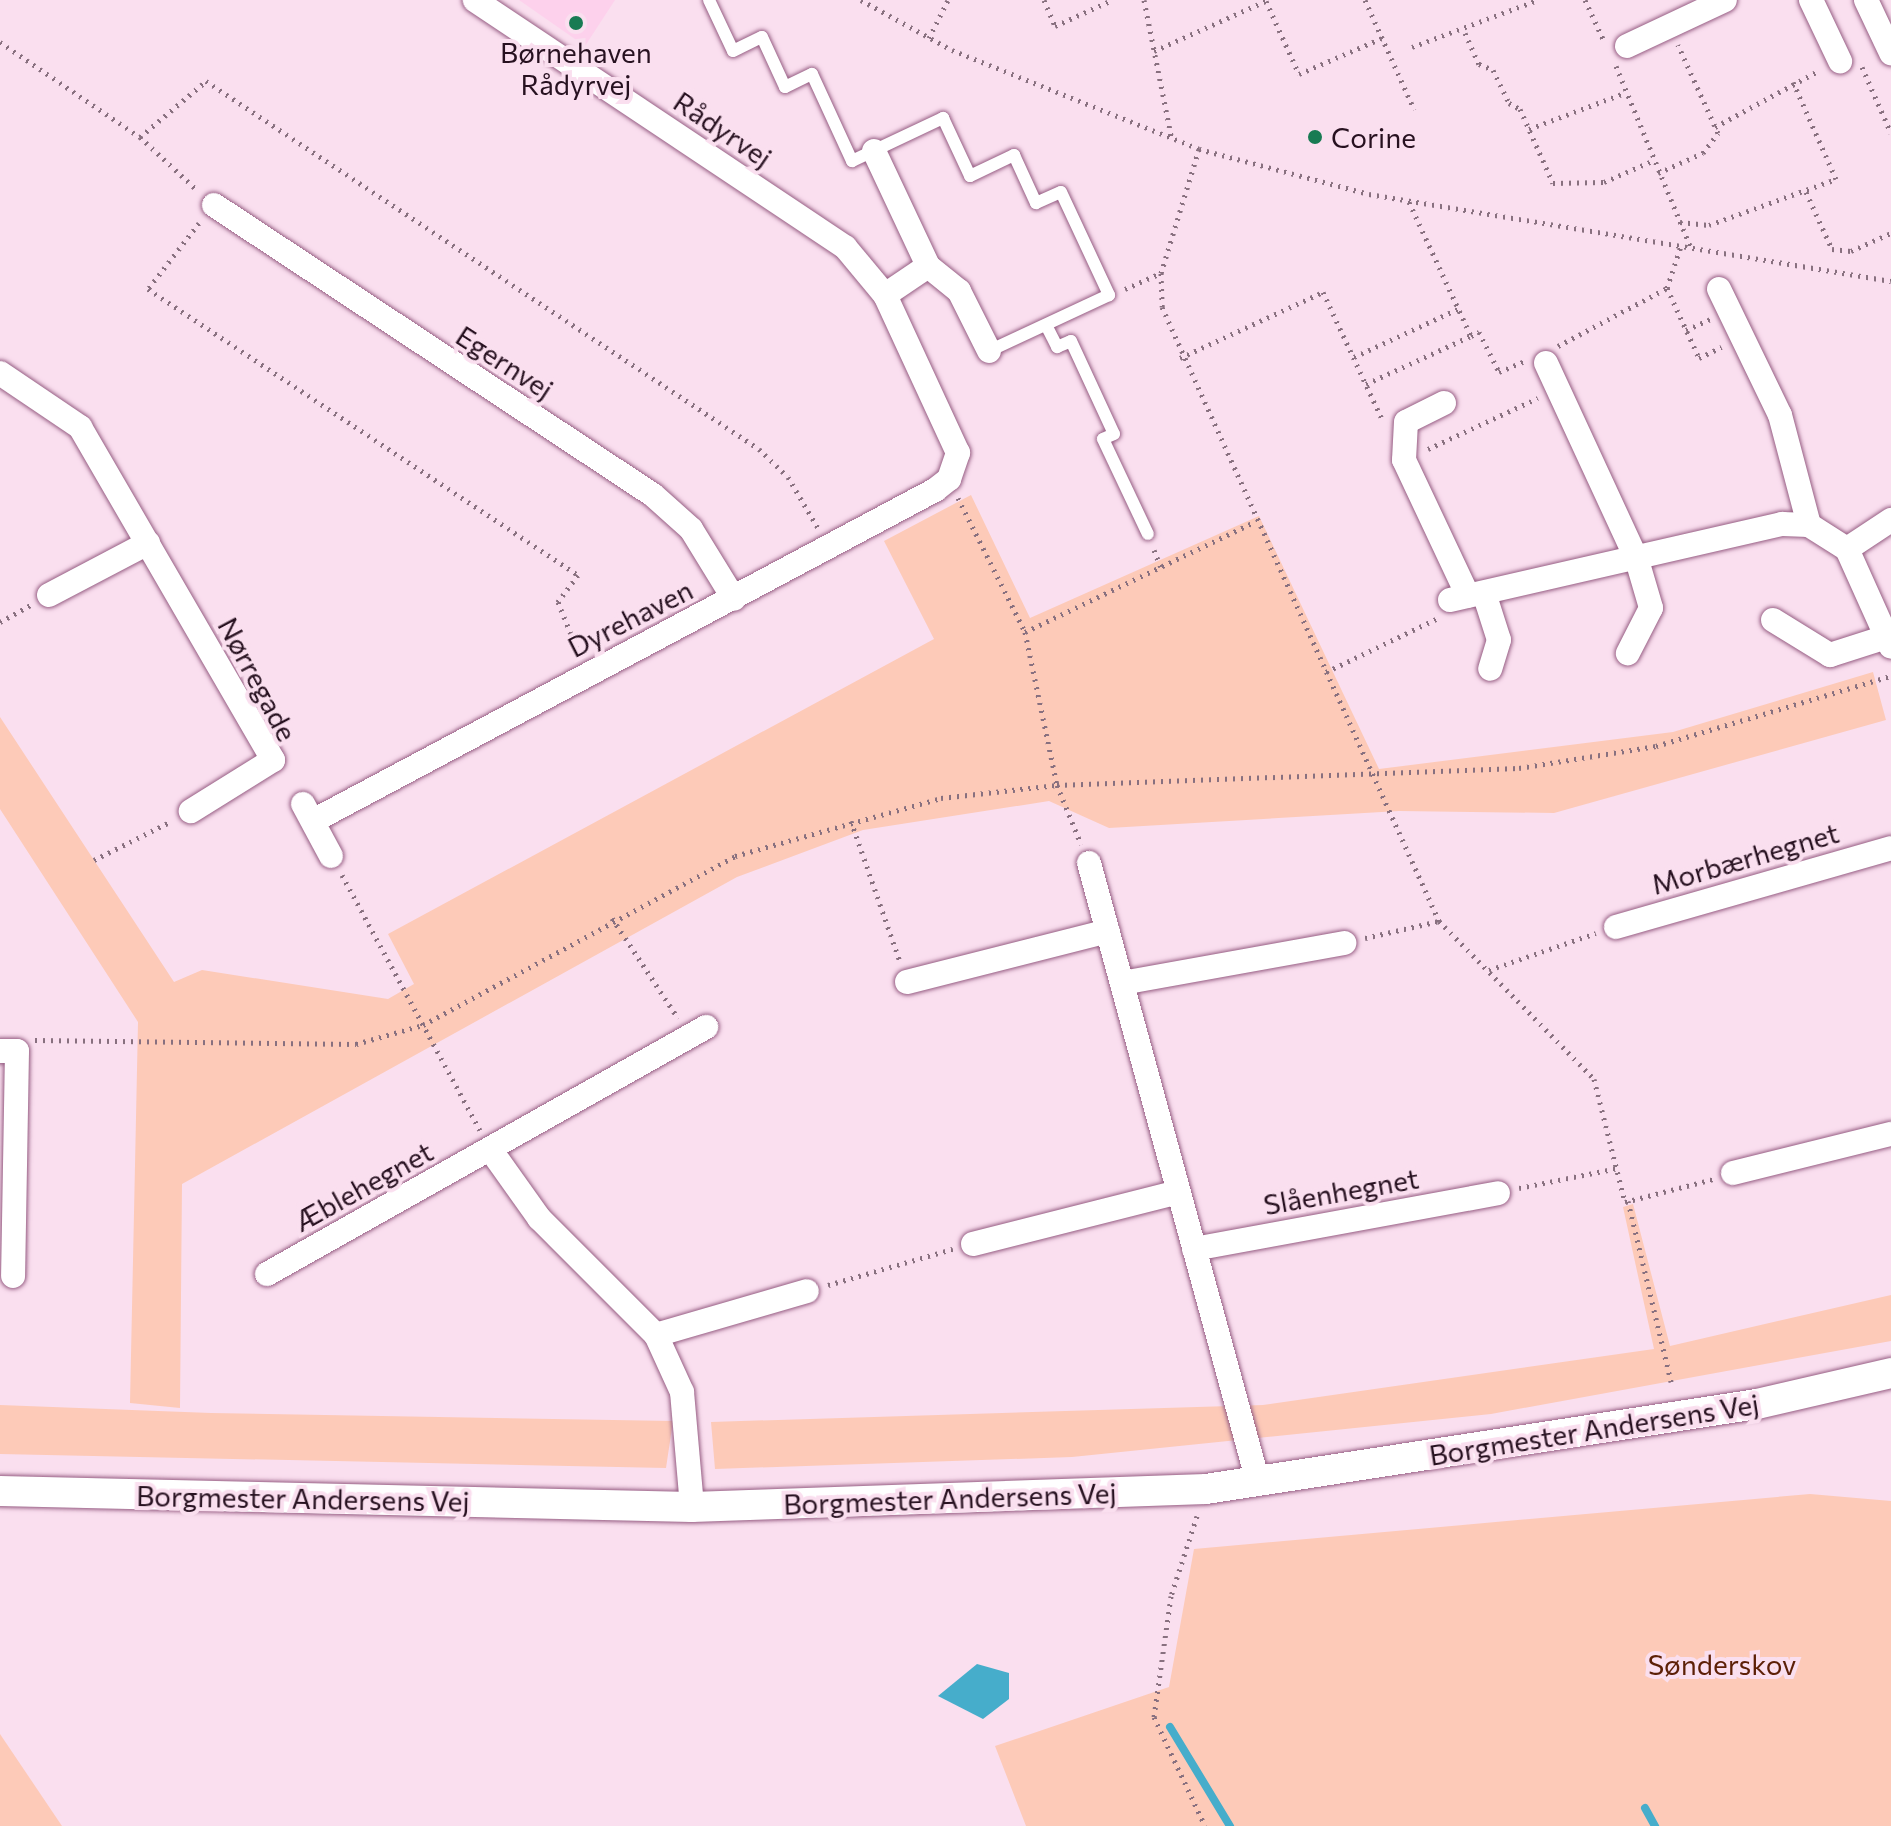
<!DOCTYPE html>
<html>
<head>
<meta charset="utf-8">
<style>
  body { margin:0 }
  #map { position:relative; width:1891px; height:1826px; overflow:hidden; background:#fadfef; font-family:Commissioner,sans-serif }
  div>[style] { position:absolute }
  .built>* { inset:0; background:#fdd1ec }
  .green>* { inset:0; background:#fdcab8 }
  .water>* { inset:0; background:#46adcb }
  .stream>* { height:8px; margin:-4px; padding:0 4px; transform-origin:4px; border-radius:4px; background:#46adcb }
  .path>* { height:5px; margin-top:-2.5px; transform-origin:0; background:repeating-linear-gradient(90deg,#88707f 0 2px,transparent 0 8px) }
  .roads { filter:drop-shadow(0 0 2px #965d83) drop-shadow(0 0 2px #965d83) }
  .service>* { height:12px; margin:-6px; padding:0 6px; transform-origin:6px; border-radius:6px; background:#fff }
  .minor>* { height:24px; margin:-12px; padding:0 12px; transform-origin:12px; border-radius:12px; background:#fff }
  .tertiary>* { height:30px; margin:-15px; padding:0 15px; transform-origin:15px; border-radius:15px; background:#fff }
  .dots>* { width:22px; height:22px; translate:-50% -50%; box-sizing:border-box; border:4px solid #fadfef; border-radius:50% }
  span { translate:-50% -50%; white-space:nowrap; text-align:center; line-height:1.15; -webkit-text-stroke:8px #fadfef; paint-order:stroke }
  .poi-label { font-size:28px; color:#271120 }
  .left { translate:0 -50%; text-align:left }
  .street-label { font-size:28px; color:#271120 }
  .park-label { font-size:28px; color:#5c1f06 }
</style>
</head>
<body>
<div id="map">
  <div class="built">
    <div style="clip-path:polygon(519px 0,615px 0,585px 46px)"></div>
  </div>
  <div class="green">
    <div style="clip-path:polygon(971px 495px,1030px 618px,1259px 516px,1379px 769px,1673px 732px,1873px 672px,1886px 720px,1554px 813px,1399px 811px,1109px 828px,1049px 801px,863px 830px,737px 877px,182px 1184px,180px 1408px,130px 1403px,138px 1022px,0 809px,0 717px,174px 982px,202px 970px,388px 999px,414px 984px,388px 934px,934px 639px,884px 541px)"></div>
    <div style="clip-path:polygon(1633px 1204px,1670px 1346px,1891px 1295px,1891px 1341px,1491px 1414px,1072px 1457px,715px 1469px,711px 1422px,1263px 1405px,1654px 1349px,1623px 1207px)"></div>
    <div style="clip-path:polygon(0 1405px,211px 1413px,673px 1421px,666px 1468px,0 1454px)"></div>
    <div style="clip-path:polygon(1810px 1494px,1891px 1501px,1891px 1826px,1026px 1826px,995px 1746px,1169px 1687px,1194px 1549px)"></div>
    <div style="clip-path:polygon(0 1734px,62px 1826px,0 1826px)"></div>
  </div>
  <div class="water">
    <div style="clip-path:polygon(977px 1664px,1009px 1673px,1009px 1699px,983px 1719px,938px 1696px)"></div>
  </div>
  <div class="stream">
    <div style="left:1170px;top:1727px;width:116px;rotate:58.8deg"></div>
    <div style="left:1645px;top:1808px;width:21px;rotate:61deg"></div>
  </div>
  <div class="path">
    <div style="left:861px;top:0;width:104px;rotate:28.8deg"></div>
    <div style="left:952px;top:50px;width:266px;rotate:21.8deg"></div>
    <div style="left:1199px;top:149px;width:176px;rotate:14.8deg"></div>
    <div style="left:1369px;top:194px;width:529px;rotate:9.46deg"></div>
    <div style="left:1044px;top:0;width:28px;rotate:67deg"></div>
    <div style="left:1055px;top:26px;width:63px;rotate:-24.5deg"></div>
    <div style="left:1144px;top:0;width:143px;rotate:78.7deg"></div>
    <div style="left:1365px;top:0;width:120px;rotate:65.8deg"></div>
    <div style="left:1585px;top:0;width:47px;rotate:65.1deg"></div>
    <div style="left:1266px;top:1px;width:80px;rotate:65.7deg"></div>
    <div style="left:1299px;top:74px;width:90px;rotate:-23.4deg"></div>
    <div style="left:1465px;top:33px;width:34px;rotate:66deg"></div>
    <div style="left:1479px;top:64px;width:15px;rotate:23deg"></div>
    <div style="left:1493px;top:70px;width:37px;rotate:64deg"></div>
    <div style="left:1509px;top:103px;width:13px;rotate:29deg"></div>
    <div style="left:1520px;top:109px;width:81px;rotate:66deg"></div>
    <div style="left:1553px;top:183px;width:51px;rotate:-1.1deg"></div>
    <div style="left:1604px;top:182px;width:52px;rotate:-23.6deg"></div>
    <div style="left:929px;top:38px;width:42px;rotate:-63.4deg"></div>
    <div style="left:0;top:42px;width:169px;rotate:34.2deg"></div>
    <div style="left:140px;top:137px;width:78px;rotate:42.9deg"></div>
    <div style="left:1412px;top:47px;width:134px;rotate:-20.5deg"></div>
    <div style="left:1154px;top:51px;width:123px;rotate:-24.1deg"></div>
    <div style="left:1616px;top:66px;width:197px;rotate:67.6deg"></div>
    <div style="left:1862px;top:67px;width:72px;rotate:66.3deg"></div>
    <div style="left:1715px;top:127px;width:119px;rotate:-28.5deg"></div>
    <div style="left:1529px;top:129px;width:99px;rotate:-20.6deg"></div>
    <div style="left:140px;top:137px;width:87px;rotate:-40.3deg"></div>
    <div style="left:206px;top:81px;width:664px;rotate:33.64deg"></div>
    <div style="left:759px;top:449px;width:40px;rotate:44deg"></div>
    <div style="left:788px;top:477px;width:59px;rotate:59.5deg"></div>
    <div style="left:1199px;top:149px;width:130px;rotate:107deg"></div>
    <div style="left:1161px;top:273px;width:34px;rotate:88deg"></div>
    <div style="left:1162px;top:307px;width:674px;rotate:65.72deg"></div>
    <div style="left:1439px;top:921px;width:221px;rotate:45.5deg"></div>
    <div style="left:1594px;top:1079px;width:127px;rotate:75.9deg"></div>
    <div style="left:1625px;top:1202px;width:91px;rotate:-14.6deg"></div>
    <div style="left:1658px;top:173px;width:49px;rotate:-24deg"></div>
    <div style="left:1703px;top:153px;width:25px;rotate:-53deg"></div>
    <div style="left:1718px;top:133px;width:97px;rotate:-114.4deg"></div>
    <div style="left:1806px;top:192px;width:63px;rotate:65.5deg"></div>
    <div style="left:1832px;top:249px;width:19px;rotate:6deg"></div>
    <div style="left:1851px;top:251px;width:44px;rotate:-24.2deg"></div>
    <div style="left:1409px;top:202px;width:148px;rotate:65.2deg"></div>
    <div style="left:1471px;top:336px;width:9px;rotate:-27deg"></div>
    <div style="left:1479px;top:332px;width:45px;rotate:63.4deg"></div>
    <div style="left:1499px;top:372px;width:28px;rotate:-23deg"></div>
    <div style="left:1680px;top:222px;width:29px;rotate:6deg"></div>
    <div style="left:1709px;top:225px;width:135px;rotate:-19.9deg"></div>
    <div style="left:1836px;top:179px;width:106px;rotate:-113.9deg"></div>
    <div style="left:199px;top:223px;width:83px;rotate:127.7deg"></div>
    <div style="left:148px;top:289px;width:516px;rotate:33.63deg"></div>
    <div style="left:578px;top:575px;width:34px;rotate:127deg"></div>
    <div style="left:558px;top:602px;width:56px;rotate:68deg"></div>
    <div style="left:1667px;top:288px;width:44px;rotate:-71.6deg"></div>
    <div style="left:1125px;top:289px;width:39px;rotate:-24deg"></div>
    <div style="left:1686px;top:330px;width:27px;rotate:-24deg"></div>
    <div style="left:1558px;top:346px;width:123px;rotate:-28deg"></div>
    <div style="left:1667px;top:288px;width:77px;rotate:65.4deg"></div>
    <div style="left:1699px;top:358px;width:25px;rotate:-26deg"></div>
    <div style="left:1354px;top:357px;width:115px;rotate:-24.8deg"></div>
    <div style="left:1180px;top:358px;width:157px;rotate:-24.8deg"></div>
    <div style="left:1323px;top:292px;width:142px;rotate:65.1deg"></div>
    <div style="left:1366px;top:384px;width:115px;rotate:-24.6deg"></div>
    <div style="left:1428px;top:449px;width:121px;rotate:-24.9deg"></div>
    <div style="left:958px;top:498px;width:150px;rotate:63.4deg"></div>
    <div style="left:1025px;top:632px;width:156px;rotate:78.2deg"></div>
    <div style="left:1057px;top:785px;width:64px;rotate:67.9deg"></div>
    <div style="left:1154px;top:550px;width:18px;rotate:68deg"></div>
    <div style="left:0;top:622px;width:35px;rotate:-29deg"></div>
    <div style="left:1025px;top:632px;width:255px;rotate:-25.6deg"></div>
    <div style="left:1326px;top:672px;width:124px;rotate:-25.7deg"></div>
    <div style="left:851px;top:821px;width:149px;rotate:70.8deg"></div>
    <div style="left:94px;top:860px;width:87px;rotate:-26.6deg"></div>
    <div style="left:342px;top:875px;width:290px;rotate:61.6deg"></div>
    <div style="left:612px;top:918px;width:120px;rotate:56.6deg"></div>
    <div style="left:1365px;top:938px;width:76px;rotate:-12.9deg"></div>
    <div style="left:1489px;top:970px;width:113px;rotate:-19.1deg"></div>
    <div style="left:35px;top:1040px;width:321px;rotate:0.7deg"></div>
    <div style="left:356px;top:1044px;width:70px;rotate:-15.8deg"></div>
    <div style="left:423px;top:1025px;width:355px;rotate:-28.4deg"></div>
    <div style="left:735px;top:856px;width:214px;rotate:-15.7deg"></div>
    <div style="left:941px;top:798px;width:117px;rotate:-6.4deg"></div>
    <div style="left:1057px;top:785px;width:462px;rotate:-2.1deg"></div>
    <div style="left:1519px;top:768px;width:139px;rotate:-9.1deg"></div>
    <div style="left:1656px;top:746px;width:245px;rotate:-16.6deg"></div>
    <div style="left:1519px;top:1188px;width:101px;rotate:-11.4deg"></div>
    <div style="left:1628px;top:1201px;width:186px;rotate:76.6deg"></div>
    <div style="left:828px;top:1285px;width:130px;rotate:-16.1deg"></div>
    <div style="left:1197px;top:1516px;width:84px;rotate:108deg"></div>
    <div style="left:1171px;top:1596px;width:122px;rotate:98deg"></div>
    <div style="left:1154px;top:1717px;width:120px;rotate:64.9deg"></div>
  </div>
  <div class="roads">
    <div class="service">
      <div style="left:709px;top:0;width:56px;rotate:64.8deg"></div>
      <div style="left:733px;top:51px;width:32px;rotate:-26deg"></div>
      <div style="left:762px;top:37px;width:55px;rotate:65.3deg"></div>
      <div style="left:785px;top:87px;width:30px;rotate:-26deg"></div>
      <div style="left:812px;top:74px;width:96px;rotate:65.3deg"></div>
      <div style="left:852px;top:161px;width:101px;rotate:-25.3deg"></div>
      <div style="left:943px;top:118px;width:64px;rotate:65deg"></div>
      <div style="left:970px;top:176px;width:49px;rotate:-25.5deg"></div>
      <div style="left:1014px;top:155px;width:53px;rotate:65.4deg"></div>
      <div style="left:1036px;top:203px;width:27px;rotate:-24deg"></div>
      <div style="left:1061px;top:192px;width:114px;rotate:65deg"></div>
      <div style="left:1109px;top:295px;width:132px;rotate:155deg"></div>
      <div style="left:1046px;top:325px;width:25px;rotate:63deg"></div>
      <div style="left:1057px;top:347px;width:15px;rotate:-23deg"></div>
      <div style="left:1071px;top:341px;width:102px;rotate:65.2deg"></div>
      <div style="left:1114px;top:434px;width:12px;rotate:156deg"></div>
      <div style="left:1103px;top:439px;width:105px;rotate:64.7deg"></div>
    </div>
    <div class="minor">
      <div style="left:1811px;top:0;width:68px;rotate:64.6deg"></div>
      <div style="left:1866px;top:0;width:59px;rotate:64.7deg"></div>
      <div style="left:1627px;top:46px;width:108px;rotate:-25.1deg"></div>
      <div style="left:874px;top:151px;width:127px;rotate:64.8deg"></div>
      <div style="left:928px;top:266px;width:40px;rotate:39deg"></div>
      <div style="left:959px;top:291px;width:67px;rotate:63.4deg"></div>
      <div style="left:214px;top:205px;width:526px;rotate:33.45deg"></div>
      <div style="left:653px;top:495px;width:51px;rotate:41.8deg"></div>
      <div style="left:691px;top:529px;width:82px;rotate:58.4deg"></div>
      <div style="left:1719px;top:289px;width:140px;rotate:64.2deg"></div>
      <div style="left:1780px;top:415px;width:114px;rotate:75.2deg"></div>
      <div style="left:885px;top:295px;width:52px;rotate:-34deg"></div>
      <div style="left:1546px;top:363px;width:217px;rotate:65.2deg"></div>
      <div style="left:1637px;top:560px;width:50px;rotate:73.7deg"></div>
      <div style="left:1651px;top:608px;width:51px;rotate:117.1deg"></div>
      <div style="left:0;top:373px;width:97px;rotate:34deg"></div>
      <div style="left:80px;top:427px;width:385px;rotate:59.9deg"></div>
      <div style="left:273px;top:760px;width:97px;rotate:148.1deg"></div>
      <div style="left:1444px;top:403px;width:42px;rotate:153.4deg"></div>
      <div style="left:1406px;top:422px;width:38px;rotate:93deg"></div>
      <div style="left:1404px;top:460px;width:150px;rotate:64.8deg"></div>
      <div style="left:1847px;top:549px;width:53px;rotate:-33.4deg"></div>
      <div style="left:1484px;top:593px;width:49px;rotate:72.3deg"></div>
      <div style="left:1499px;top:640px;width:30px;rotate:107deg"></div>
      <div style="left:49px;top:595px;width:112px;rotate:-27.7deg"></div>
      <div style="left:1450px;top:600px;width:341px;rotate:-12.9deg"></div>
      <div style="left:1782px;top:524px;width:27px;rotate:2deg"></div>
      <div style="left:1809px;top:525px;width:45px;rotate:32.3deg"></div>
      <div style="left:1847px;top:549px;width:107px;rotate:65.8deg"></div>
      <div style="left:1773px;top:620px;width:67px;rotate:31.6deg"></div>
      <div style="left:1830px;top:655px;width:59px;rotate:-17.8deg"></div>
      <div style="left:303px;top:804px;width:59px;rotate:61.7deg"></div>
      <div style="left:313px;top:821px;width:705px;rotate:-28.02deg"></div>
      <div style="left:935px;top:490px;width:18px;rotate:-38deg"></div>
      <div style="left:949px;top:479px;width:28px;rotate:-71deg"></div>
      <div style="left:958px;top:453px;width:174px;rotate:-114.8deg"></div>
      <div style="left:885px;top:295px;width:62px;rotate:-129.8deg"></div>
      <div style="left:845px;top:247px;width:445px;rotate:-146.3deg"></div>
      <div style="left:1089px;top:863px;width:642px;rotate:74.73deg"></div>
      <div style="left:1616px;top:927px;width:286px;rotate:-16deg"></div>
      <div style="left:907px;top:982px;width:207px;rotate:-14.2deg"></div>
      <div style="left:1122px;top:983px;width:226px;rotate:-10.2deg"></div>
      <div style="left:0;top:1051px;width:17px"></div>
      <div style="left:17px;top:1051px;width:225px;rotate:91deg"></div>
      <div style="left:490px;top:1149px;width:85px;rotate:54.6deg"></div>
      <div style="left:539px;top:1218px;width:165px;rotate:45deg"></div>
      <div style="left:656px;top:1335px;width:63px;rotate:65.5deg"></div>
      <div style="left:682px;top:1392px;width:115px;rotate:85deg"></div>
      <div style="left:1733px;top:1173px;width:163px;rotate:-13.9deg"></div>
      <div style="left:973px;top:1244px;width:212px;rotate:-14.2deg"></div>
      <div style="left:1194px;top:1249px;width:309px;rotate:-10.4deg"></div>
      <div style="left:267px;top:1274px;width:504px;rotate:-29.36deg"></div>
      <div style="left:656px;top:1335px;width:157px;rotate:-16.2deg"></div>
    </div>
    <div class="tertiary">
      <div style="left:0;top:1491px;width:692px;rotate:1.32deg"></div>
      <div style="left:692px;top:1507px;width:514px;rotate:-2.01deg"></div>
      <div style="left:1206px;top:1489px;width:558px;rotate:-8.77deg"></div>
      <div style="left:1757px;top:1404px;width:138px;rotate:-13deg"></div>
    </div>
  </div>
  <div class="dots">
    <div style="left:576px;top:23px;background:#187b53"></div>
    <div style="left:1315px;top:137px;background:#187b53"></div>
  </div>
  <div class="poi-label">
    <span style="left:576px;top:68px">Børnehaven<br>Rådyrvej</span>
    <span class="left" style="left:1331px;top:137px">Corine</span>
  </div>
  <div class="street-label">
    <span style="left:723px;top:129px;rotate:34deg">Rådyrvej</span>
    <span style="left:505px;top:362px;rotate:33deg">Egernvej</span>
    <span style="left:630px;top:618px;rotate:-27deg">Dyrehaven</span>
    <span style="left:258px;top:679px;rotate:62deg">Nørregade</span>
    <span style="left:1745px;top:858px;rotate:-16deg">Morbærhegnet</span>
    <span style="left:363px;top:1186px;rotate:-29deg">Æblehegnet</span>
    <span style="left:1341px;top:1191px;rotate:-10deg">Slåenhegnet</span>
    <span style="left:1594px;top:1429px;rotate:-9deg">Borgmester Andersens Vej</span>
    <span style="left:303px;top:1498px;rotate:1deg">Borgmester Andersens Vej</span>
    <span style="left:950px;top:1498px;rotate:-2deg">Borgmester Andersens Vej</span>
  </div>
  <div class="park-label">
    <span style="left:1722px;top:1664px">Sønderskov</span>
  </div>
</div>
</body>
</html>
